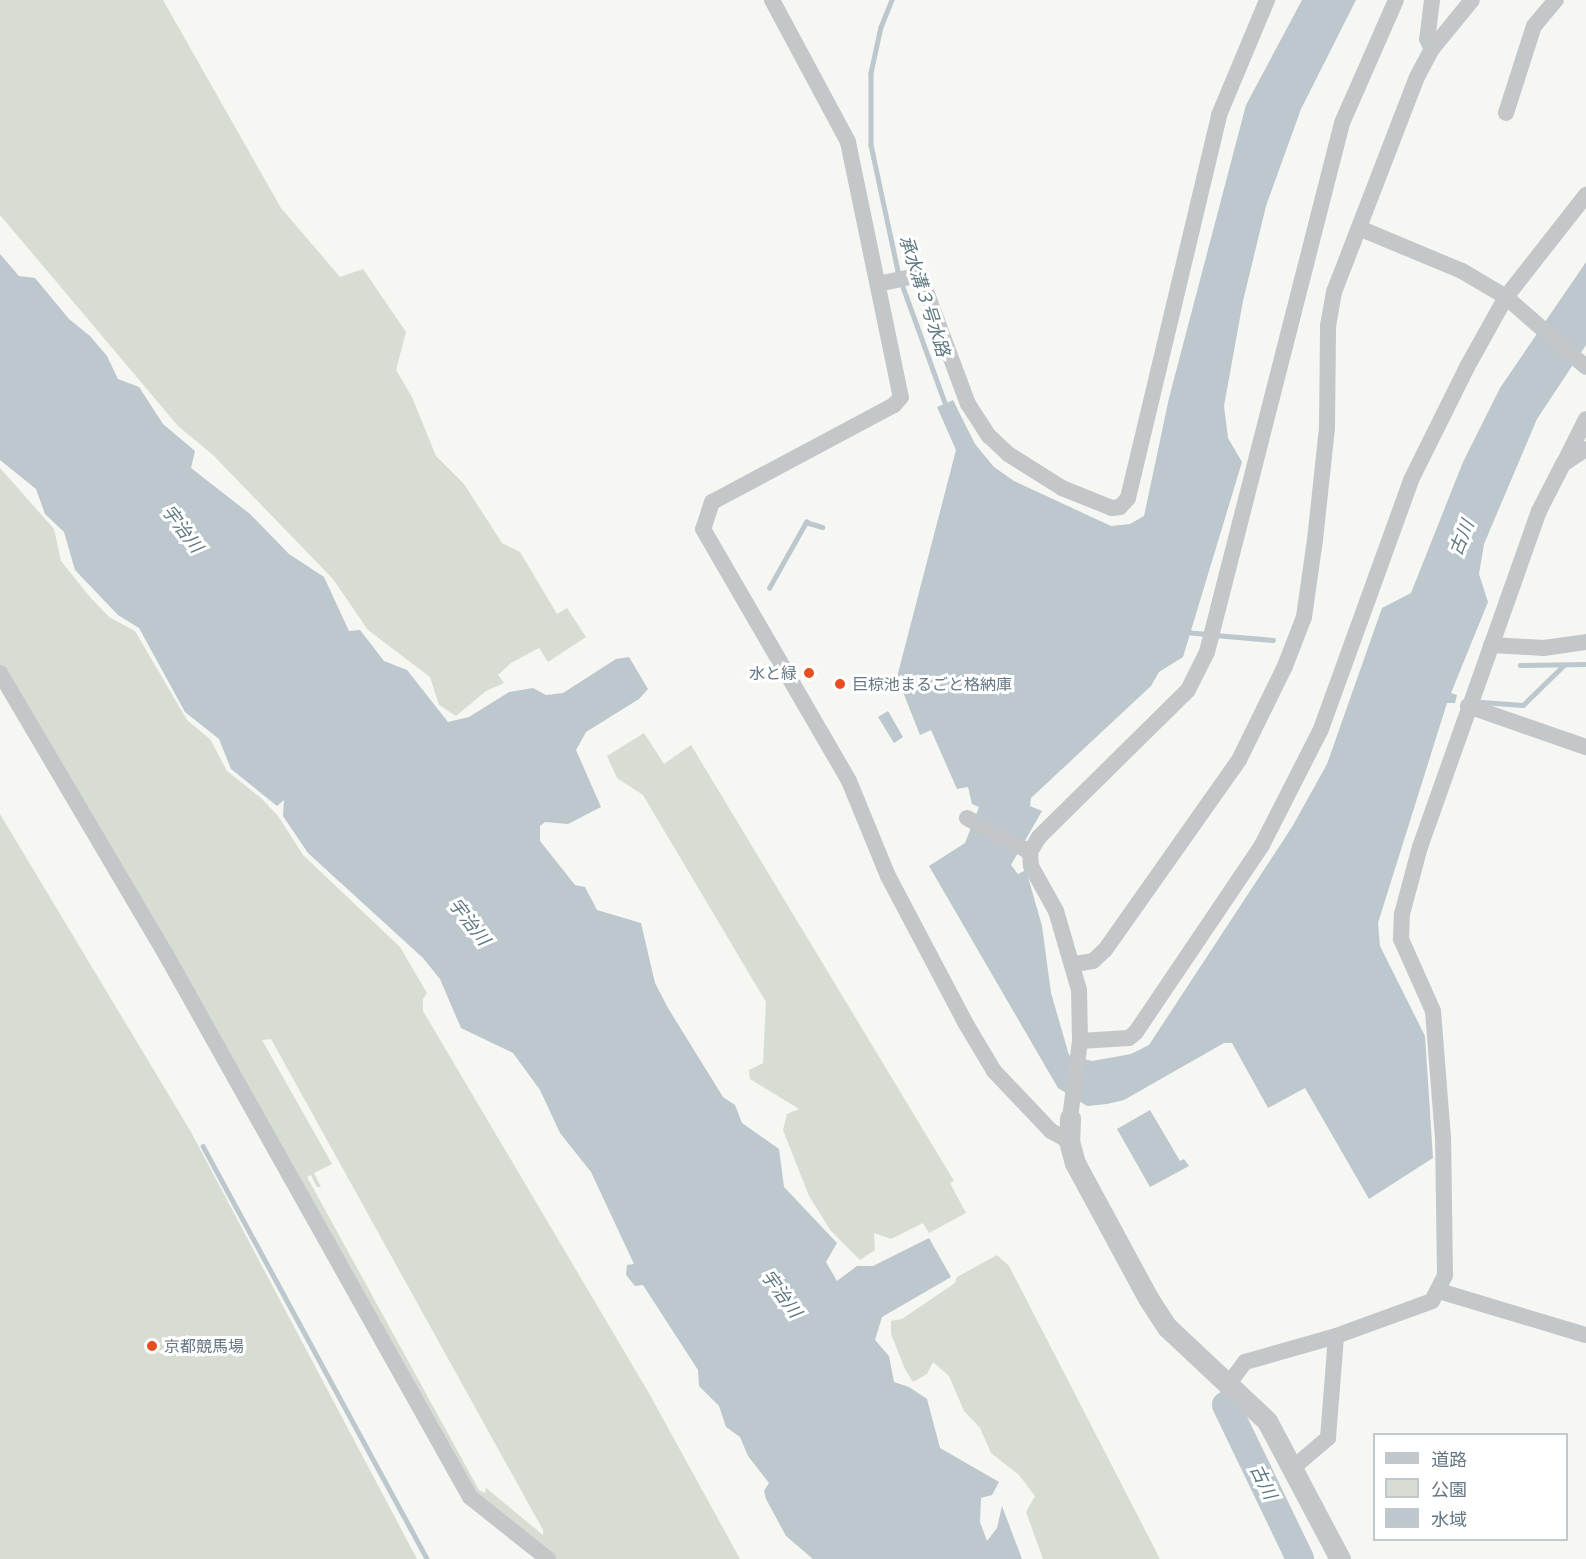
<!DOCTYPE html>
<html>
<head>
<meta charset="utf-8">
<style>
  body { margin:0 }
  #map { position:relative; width:1586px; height:1559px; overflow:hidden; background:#f6f6f2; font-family:"PT Sans Narrow","Noto Sans JP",sans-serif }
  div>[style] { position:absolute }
  .green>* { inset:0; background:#d7ddd3 }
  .water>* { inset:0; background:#bcc8cd }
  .stream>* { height:4.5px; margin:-2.25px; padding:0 2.25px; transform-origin:2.25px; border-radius:2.25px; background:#bcc8cd }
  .river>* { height:28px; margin:-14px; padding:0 14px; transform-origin:14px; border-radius:14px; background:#bcc8cd }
  .minor>* { height:16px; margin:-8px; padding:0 8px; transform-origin:8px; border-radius:8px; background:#c3c7ca }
  .tertiary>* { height:21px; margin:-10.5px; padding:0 10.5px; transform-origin:10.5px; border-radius:10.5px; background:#c3c7ca }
  .dots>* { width:16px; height:16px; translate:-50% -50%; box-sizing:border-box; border:3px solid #fff; border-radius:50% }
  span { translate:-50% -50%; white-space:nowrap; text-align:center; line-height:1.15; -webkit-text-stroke:6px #fff; paint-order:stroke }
  .poi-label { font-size:16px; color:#647684 }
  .right { translate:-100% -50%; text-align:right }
  .left { translate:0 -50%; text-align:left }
  .water-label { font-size:18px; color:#5f7881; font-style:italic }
  .legend { position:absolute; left:1373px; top:1433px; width:195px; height:108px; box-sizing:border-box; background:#fff; border:2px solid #c1c8ce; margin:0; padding:8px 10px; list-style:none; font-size:18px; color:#647684 }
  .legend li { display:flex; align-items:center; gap:12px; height:30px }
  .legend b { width:30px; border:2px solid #c1c8ce }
</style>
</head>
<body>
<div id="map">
  <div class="green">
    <div style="clip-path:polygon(0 0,163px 0,281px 208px,340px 277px,363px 269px,406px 332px,396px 370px,412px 397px,436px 456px,464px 484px,502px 543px,520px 552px,557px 614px,567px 608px,586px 637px,548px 662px,539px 648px,511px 663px,498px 675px,504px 683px,486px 691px,456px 716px,439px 705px,430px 677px,368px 630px,333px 579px,213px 455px,178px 426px,0 215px)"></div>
    <div style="clip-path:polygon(evenodd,0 468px,54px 529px,61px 561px,90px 597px,109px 617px,135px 631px,187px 720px,210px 739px,227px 771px,261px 798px,278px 816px,303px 855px,400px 947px,427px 993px,423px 999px,423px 1011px,650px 1395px,740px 1559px,548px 1559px,470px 1497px,0 673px,0 468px,271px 1039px,543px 1530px,543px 1535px,486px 1488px,485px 1493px,479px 1490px,307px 1177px,311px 1175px,317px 1187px,321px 1187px,314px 1173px,332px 1164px,262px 1040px,271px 1039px)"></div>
    <div style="clip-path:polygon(644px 733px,664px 764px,691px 745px,954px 1181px,950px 1183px,966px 1213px,929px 1233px,923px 1223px,891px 1239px,874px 1233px,875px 1250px,860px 1260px,831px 1231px,809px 1196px,783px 1130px,787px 1114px,799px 1109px,750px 1079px,749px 1070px,763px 1063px,766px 1002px,643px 795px,617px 778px,607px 756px)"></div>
    <div style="clip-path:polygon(0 814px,191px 1132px,417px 1559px,0 1559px)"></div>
    <div style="clip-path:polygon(997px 1255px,1009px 1266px,1160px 1559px,1043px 1559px,1026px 1512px,1035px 1496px,1019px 1475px,991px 1453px,980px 1428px,964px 1411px,949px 1376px,933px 1362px,927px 1374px,913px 1382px,905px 1369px,891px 1334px,891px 1321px,902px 1319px,955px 1283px,957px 1277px)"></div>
  </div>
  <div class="water">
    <div style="clip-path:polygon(1302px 0,1356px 0,1301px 109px,1266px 206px,1243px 301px,1224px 406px,1228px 438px,1242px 462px,1183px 657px,1159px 672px,1151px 686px,1031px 798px,1030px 806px,1042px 811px,1011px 865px,1018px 874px,1026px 870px,1042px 926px,1051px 993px,1069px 1055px,1092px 1061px,1131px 1054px,1149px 1045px,1292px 827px,1327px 764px,1382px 608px,1411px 593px,1463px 462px,1500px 388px,1586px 262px,1586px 345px,1537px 419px,1484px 544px,1479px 574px,1488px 602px,1451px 693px,1457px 695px,1455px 703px,1447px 703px,1378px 923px,1380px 946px,1425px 1036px,1433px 1158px,1369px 1199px,1305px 1088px,1268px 1108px,1232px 1043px,1224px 1043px,1124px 1100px,1107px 1104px,1087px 1106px,1058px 1088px,929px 866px,965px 843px,979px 807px,972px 804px,968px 787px,957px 789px,931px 730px,920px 735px,897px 677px,956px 450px,937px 407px,953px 400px,975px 444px,994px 467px,1014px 481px,1111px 526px,1130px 524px,1144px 516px,1169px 398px,1246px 105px)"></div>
    <div style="clip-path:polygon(0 254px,19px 276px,35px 278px,69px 319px,90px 336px,107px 356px,118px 379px,139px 387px,163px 424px,195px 451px,191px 468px,250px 514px,289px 554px,324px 577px,349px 631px,360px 630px,384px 661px,407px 670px,448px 722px,469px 717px,509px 692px,533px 688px,546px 695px,563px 693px,616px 659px,629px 657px,648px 689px,639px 699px,586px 732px,576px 750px,601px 807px,568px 824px,545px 822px,540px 826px,540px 841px,575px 885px,585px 887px,597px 910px,641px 923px,655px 983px,668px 1008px,723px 1097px,735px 1105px,742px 1123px,779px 1149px,784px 1187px,837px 1243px,826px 1262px,837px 1281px,857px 1266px,873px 1266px,929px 1238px,951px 1277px,882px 1317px,875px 1340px,889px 1356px,894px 1382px,909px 1387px,927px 1399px,940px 1448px,999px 1482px,992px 1495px,981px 1498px,980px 1522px,987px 1541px,997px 1528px,1002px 1506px,1022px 1559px,813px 1559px,786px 1536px,766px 1499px,764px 1491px,769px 1483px,748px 1456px,740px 1437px,726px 1427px,719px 1406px,699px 1386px,698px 1370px,643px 1285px,635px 1286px,626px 1275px,627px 1265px,634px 1264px,591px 1172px,560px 1133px,540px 1090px,513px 1053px,461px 1028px,440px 979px,423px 958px,308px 853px,283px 816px,284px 800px,277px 806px,231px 769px,219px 739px,185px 712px,139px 628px,118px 615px,75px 570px,64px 532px,45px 514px,36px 489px,0 460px)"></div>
    <div style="clip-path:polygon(888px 711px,903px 737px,894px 743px,878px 717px)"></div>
    <div style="clip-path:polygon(1150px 1110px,1180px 1161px,1184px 1159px,1189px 1166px,1150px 1187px,1117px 1129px)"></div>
  </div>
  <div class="stream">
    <div style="left:892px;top:0;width:29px;rotate:112deg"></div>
    <div style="left:881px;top:27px;width:47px;rotate:102.3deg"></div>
    <div style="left:871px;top:73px;width:72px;rotate:90deg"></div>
    <div style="left:871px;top:145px;width:134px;rotate:77.9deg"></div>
    <div style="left:902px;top:284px;width:132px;rotate:70.1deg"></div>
    <div style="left:769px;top:588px;width:76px;rotate:-60.7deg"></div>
    <div style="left:806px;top:522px;width:17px;rotate:17deg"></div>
    <div style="left:1185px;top:632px;width:22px;rotate:5deg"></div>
    <div style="left:1215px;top:635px;width:58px;rotate:4.9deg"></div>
    <div style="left:1520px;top:665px;width:66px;rotate:-0.9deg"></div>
    <div style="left:1481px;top:702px;width:42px;rotate:4.1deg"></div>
    <div style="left:1523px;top:705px;width:57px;rotate:-44.3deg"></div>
    <div style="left:203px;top:1146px;width:470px;rotate:61.5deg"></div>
  </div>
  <div class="river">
    <div style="left:1226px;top:1405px;width:171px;rotate:64.3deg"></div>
  </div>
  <div class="minor">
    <div style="left:772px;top:0;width:161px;rotate:61.8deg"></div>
    <div style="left:848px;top:142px;width:260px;rotate:78.3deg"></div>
    <div style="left:901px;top:397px;width:11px;rotate:131deg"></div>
    <div style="left:894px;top:405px;width:206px;rotate:151.9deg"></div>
    <div style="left:712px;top:502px;width:28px;rotate:108deg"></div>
    <div style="left:703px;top:529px;width:291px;rotate:59.9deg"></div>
    <div style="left:849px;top:781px;width:103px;rotate:67.7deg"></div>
    <div style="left:888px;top:876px;width:167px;rotate:62.2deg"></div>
    <div style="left:966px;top:1024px;width:55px;rotate:59.2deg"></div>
    <div style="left:994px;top:1071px;width:83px;rotate:46.5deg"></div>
    <div style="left:1051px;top:1131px;width:21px;rotate:29deg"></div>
    <div style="left:1432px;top:0;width:39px;rotate:97deg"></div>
    <div style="left:1427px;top:39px;width:11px;rotate:63deg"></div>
    <div style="left:1506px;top:113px;width:91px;rotate:-72.2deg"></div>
    <div style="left:1534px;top:26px;width:34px;rotate:-50deg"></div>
    <div style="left:1359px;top:228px;width:112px;rotate:22.7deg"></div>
    <div style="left:1462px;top:271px;width:51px;rotate:30.6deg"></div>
    <div style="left:1506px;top:297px;width:106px;rotate:41.2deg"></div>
    <div style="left:878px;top:284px;width:43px;rotate:-12.1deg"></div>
    <div style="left:920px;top:275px;width:138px;rotate:69.6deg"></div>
    <div style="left:968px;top:404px;width:38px;rotate:57deg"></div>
    <div style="left:989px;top:436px;width:26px;rotate:43deg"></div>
    <div style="left:1008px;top:454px;width:64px;rotate:32.2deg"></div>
    <div style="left:1062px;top:488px;width:54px;rotate:21.8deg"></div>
    <div style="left:1112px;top:508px;width:8px;rotate:-7deg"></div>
    <div style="left:1120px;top:507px;width:12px;rotate:-48deg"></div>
    <div style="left:1128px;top:498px;width:394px;rotate:-76.6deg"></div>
    <div style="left:1219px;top:115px;width:125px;rotate:-67.3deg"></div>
    <div style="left:1564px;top:463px;width:49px;rotate:-63.4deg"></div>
    <div style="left:1491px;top:645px;width:53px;rotate:3.2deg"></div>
    <div style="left:1544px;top:648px;width:42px;rotate:-8.1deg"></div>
    <div style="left:0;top:673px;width:325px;rotate:59.5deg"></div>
    <div style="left:165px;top:953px;width:624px;rotate:60.72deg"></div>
    <div style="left:470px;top:1497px;width:100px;rotate:38.5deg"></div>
    <div style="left:1468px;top:706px;width:125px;rotate:19.2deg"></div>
    <div style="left:967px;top:818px;width:72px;rotate:28.4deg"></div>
    <div style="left:1074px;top:964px;width:19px;rotate:-9deg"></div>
    <div style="left:1093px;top:961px;width:16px;rotate:-43deg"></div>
    <div style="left:1105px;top:950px;width:232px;rotate:-54.8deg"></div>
    <div style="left:1239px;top:760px;width:105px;rotate:-63.9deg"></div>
    <div style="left:1285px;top:666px;width:53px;rotate:-68.8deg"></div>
    <div style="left:1304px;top:617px;width:78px;rotate:-81.9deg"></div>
    <div style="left:1315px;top:540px;width:113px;rotate:-83.9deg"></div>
    <div style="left:1327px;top:428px;width:102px;rotate:-89.4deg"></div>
    <div style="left:1328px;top:326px;width:35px;rotate:-80deg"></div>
    <div style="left:1334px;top:292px;width:230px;rotate:-68.9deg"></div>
    <div style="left:1417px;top:77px;width:32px;rotate:-62deg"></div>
    <div style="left:1432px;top:49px;width:63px;rotate:-50.8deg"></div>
    <div style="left:1080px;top:1041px;width:49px;rotate:-3.5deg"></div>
    <div style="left:1129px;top:1038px;width:9px;rotate:-41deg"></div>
    <div style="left:1136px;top:1032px;width:225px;rotate:-56deg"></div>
    <div style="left:1262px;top:845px;width:130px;rotate:-63deg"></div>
    <div style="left:1321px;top:729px;width:265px;rotate:-70.1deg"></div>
    <div style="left:1411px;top:480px;width:126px;rotate:-63.6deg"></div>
    <div style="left:1467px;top:367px;width:80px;rotate:-60.9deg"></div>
    <div style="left:1506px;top:297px;width:130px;rotate:-51.9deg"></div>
    <div style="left:1070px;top:1118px;width:78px;rotate:-82.6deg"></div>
    <div style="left:1080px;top:1041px;width:51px;rotate:-91.1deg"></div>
    <div style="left:1079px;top:990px;width:82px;rotate:-106.2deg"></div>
    <div style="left:1056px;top:911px;width:51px;rotate:-119.1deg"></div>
    <div style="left:1031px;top:866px;width:14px;rotate:-94deg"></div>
    <div style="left:1030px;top:852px;width:17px;rotate:-59deg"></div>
    <div style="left:1039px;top:837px;width:209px;rotate:-44.6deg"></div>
    <div style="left:1188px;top:690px;width:42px;rotate:-63.4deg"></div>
    <div style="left:1207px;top:652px;width:546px;rotate:-75.68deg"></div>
    <div style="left:1342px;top:123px;width:134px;rotate:-66.3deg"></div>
    <div style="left:1439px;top:1291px;width:153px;rotate:16.7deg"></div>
    <div style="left:1230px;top:1382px;width:25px;rotate:-53deg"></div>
    <div style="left:1245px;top:1362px;width:95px;rotate:-15.9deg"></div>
    <div style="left:1294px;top:1467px;width:45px;rotate:-40.5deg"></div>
    <div style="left:1328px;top:1438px;width:102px;rotate:-85.5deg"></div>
    <div style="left:1336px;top:1336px;width:102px;rotate:-20deg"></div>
    <div style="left:1432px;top:1301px;width:29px;rotate:-63deg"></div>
    <div style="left:1445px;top:1275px;width:137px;rotate:-90.8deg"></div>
    <div style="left:1443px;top:1138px;width:127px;rotate:-94.5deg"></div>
    <div style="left:1433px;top:1011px;width:79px;rotate:-114deg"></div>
    <div style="left:1401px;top:939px;width:25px;rotate:-88deg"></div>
    <div style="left:1402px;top:914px;width:69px;rotate:-75deg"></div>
    <div style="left:1420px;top:847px;width:356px;rotate:-70.5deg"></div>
    <div style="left:1539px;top:511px;width:53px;rotate:-62.9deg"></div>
    <div style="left:1563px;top:464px;width:27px;rotate:-33deg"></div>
  </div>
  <div class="tertiary">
    <div style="left:1070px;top:1118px;width:23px;rotate:92deg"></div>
    <div style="left:1069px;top:1141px;width:23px;rotate:75deg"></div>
    <div style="left:1075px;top:1163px;width:153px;rotate:61.6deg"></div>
    <div style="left:1148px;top:1298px;width:35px;rotate:57deg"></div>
    <div style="left:1167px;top:1327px;width:137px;rotate:43.2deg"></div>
    <div style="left:1267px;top:1421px;width:156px;rotate:62.1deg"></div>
  </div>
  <div class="dots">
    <div style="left:809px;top:673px;background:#e84f20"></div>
    <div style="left:840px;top:684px;background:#e84f20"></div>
    <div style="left:152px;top:1346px;background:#e84f20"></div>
  </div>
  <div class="poi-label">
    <span class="right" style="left:797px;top:673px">水と緑</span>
    <span class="left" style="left:852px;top:684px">巨椋池まるごと格納庫</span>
    <span class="left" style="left:164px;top:1346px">京都競馬場</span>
  </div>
  <div class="water-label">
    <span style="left:924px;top:296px;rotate:72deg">承水溝３号水路</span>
    <span style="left:182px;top:529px;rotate:53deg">宇治川</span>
    <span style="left:1462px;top:538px;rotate:-68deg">古川</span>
    <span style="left:469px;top:922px;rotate:52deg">宇治川</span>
    <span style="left:781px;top:1294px;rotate:54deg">宇治川</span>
    <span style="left:1263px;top:1482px;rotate:64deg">古川</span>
  </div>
  <ul class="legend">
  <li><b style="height:8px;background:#c3c7ca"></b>道路</li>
  <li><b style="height:16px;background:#d7ddd3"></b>公園</li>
  <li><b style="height:16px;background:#bcc8cd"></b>水域</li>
  </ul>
</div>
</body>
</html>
